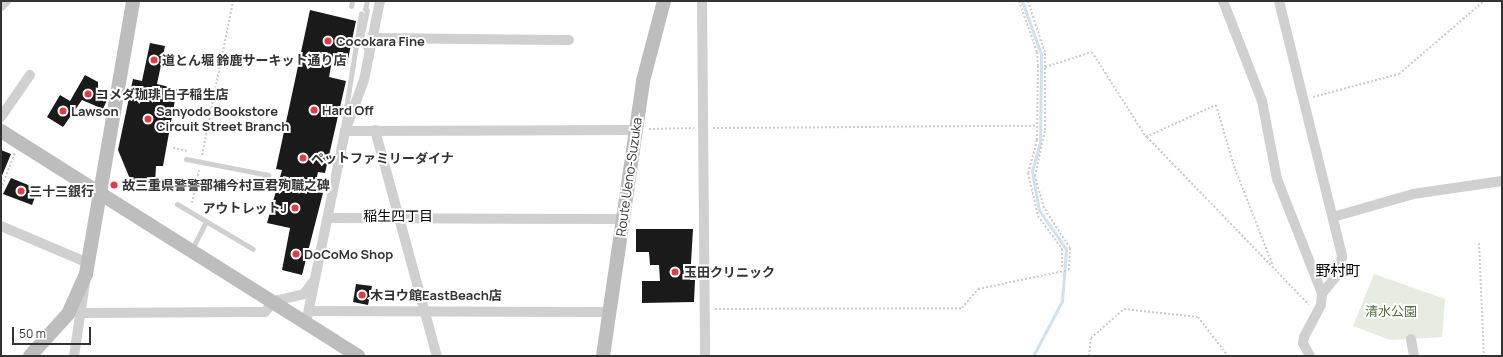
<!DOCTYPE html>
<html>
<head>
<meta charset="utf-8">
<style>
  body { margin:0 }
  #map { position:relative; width:1503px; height:357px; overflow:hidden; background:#fff; font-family:Manrope,"Noto Sans JP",sans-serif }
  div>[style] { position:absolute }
  .green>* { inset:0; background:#e6ecdf }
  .stream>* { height:3px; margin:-1.5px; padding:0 1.5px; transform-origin:1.5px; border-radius:1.5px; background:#cfe2ee }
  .building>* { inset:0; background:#1a1a1a }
  .path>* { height:2px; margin-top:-1px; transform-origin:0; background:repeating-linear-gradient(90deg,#cdcdcd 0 2px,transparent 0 4px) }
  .lane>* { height:5px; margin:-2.5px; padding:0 2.5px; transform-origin:2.5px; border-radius:2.5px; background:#d0d0d0 }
  .street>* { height:10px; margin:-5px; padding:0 5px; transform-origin:5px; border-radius:5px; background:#d0d0d0 }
  .secondary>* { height:14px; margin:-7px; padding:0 7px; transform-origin:7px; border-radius:7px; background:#bdbdbd }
  .dots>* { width:11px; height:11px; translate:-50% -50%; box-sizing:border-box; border:2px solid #fff; border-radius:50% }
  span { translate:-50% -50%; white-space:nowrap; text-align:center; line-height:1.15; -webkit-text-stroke:4px #fff; paint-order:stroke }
  .poi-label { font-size:13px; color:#333; font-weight:700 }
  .left { translate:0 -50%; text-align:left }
  .right { translate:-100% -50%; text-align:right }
  .street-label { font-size:13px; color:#333 }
  .park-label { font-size:13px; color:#56703f }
  .neighbourhood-label { font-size:14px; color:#000 }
  .quarter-label { font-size:15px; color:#000 }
  .frame { position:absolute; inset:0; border:2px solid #333; pointer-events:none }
  .scale { position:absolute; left:12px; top:327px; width:79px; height:18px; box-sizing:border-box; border:2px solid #333; border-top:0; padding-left:5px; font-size:12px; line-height:14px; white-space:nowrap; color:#333; -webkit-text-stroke:3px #fff; paint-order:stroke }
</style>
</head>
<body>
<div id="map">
  <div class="green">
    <div style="clip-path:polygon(1374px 274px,1445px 299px,1442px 337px,1390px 340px,1353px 326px)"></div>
  </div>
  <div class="stream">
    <div style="left:1022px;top:1px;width:56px;rotate:70.3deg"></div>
    <div style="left:1041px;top:54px;width:89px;rotate:90.6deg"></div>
    <div style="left:1040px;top:143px;width:29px;rotate:106deg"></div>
    <div style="left:1032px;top:171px;width:40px;rotate:80deg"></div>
    <div style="left:1039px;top:210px;width:47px;rotate:55.3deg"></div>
    <div style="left:1066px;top:249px;width:52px;rotate:94.4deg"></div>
    <div style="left:1062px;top:301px;width:62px;rotate:117.8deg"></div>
  </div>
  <div class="building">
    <div style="clip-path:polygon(310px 10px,356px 21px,347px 64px,332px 61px,329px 77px,346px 81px,325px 173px,318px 172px,314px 191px,323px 193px,302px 275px,282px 270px,290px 228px,267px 223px,282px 170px,276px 169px)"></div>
    <div style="clip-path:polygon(150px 43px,165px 46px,157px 84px,177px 89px,163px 166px,156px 166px,155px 185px,130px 179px,118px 150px,133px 79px,142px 81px)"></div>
    <div style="clip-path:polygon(85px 75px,98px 82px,98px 92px,108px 96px,107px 100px,103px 109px,82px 100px,63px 127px,47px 117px,60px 95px,70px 101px)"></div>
    <div style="clip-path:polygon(1px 150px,11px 154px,1px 178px)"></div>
    <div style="clip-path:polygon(11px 178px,38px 189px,32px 205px,3px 194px)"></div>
    <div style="clip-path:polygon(636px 229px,693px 229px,690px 280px,695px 280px,694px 302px,642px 303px,642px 281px,660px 281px,659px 265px,650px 265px,649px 252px,636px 252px)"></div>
    <div style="clip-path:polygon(356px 284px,372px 286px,368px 305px,353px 302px)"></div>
  </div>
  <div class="path">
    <div style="left:1019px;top:1px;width:54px;rotate:70.6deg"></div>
    <div style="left:1037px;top:52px;width:14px;rotate:86deg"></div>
    <div style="left:1038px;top:66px;width:74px;rotate:90.8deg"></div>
    <div style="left:1037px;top:140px;width:34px;rotate:105deg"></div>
    <div style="left:1028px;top:173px;width:44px;rotate:76.9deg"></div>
    <div style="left:1038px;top:216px;width:41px;rotate:54deg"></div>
    <div style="left:1062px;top:249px;width:20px;rotate:90deg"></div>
    <div style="left:1028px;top:1px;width:55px;rotate:71.9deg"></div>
    <div style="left:1045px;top:53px;width:14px;rotate:90deg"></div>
    <div style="left:1313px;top:97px;width:89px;rotate:-15deg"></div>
    <div style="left:1399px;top:74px;width:112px;rotate:-40.7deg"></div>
    <div style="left:713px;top:128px;width:324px;rotate:-0.4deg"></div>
    <div style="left:649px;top:129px;width:45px;rotate:-1.3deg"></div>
    <div style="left:1147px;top:137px;width:233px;rotate:46deg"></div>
    <div style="left:173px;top:148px;width:15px;rotate:11deg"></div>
    <div style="left:202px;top:155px;width:157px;rotate:-78.6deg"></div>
    <div style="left:1px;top:189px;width:39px;rotate:-69deg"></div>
    <div style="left:192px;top:203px;width:35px;rotate:-78deg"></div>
    <div style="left:1479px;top:243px;width:113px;rotate:87.5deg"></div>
    <div style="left:715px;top:309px;width:247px;rotate:-0.2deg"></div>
    <div style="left:962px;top:308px;width:25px;rotate:-50deg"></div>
    <div style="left:978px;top:289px;width:93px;rotate:-11.8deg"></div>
    <div style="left:1069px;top:270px;width:22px;rotate:-87deg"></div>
    <div style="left:1070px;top:248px;width:48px;rotate:-123deg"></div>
    <div style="left:1044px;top:208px;width:33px;rotate:-106deg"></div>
    <div style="left:1035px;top:176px;width:47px;rotate:-77.7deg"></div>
    <div style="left:1045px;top:130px;width:63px;rotate:-90deg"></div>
    <div style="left:1045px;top:67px;width:49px;rotate:-17.7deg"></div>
    <div style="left:1092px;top:52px;width:101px;rotate:57.6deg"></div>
    <div style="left:1146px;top:137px;width:77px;rotate:-24.6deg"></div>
    <div style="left:1216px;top:105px;width:67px;rotate:73.5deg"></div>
    <div style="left:1235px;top:169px;width:104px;rotate:68.6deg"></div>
    <div style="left:1089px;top:356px;width:18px;rotate:-84deg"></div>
    <div style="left:1091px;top:338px;width:44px;rotate:-41.3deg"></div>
    <div style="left:1124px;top:309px;width:74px;rotate:6.2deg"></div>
    <div style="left:1198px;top:317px;width:49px;rotate:52.4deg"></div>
  </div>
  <div class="lane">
    <div style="left:351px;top:6px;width:5px;rotate:-79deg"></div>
    <div style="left:365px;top:9px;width:8px;rotate:-76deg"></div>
    <div style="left:367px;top:10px;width:29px;rotate:102deg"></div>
    <div style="left:361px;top:38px;width:19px;rotate:65deg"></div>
    <div style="left:343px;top:127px;width:115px;rotate:-81deg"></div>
    <div style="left:186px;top:159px;width:84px;rotate:11deg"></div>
    <div style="left:177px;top:204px;width:88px;rotate:30.6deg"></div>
    <div style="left:192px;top:249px;width:31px;rotate:-63deg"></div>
  </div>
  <div class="street">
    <div style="left:702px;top:1px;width:355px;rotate:89.5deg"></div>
    <div style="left:1223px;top:1px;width:107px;rotate:68.7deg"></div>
    <div style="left:1262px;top:101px;width:79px;rotate:79.1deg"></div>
    <div style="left:1277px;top:179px;width:123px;rotate:68.5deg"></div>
    <div style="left:1322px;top:293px;width:12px;rotate:95deg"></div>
    <div style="left:1321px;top:305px;width:36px;rotate:118deg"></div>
    <div style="left:1304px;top:337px;width:6px;rotate:99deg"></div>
    <div style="left:1303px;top:343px;width:15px;rotate:62deg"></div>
    <div style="left:1279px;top:1px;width:263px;rotate:76.1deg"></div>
    <div style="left:1342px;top:256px;width:17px;rotate:100deg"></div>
    <div style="left:1339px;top:273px;width:26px;rotate:130deg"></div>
    <div style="left:1px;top:6px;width:7px;rotate:-45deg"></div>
    <div style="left:373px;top:38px;width:196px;rotate:0.6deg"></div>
    <div style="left:1px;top:117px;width:51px;rotate:-55.4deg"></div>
    <div style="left:375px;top:130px;width:234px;rotate:74.7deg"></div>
    <div style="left:345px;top:131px;width:290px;rotate:-0.2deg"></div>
    <div style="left:1333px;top:217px;width:83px;rotate:-16deg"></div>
    <div style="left:1413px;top:194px;width:90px;rotate:-8.3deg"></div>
    <div style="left:328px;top:218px;width:294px;rotate:0.2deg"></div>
    <div style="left:1px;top:226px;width:95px;rotate:23deg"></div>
    <div style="left:309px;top:311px;width:300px;rotate:0.2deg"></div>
    <div style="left:82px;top:313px;width:183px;rotate:-0.3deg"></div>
    <div style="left:265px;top:312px;width:14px;rotate:-51deg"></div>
    <div style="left:274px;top:301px;width:31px;rotate:-13deg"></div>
    <div style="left:304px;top:294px;width:15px;rotate:-53deg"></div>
    <div style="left:306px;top:323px;width:196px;rotate:-78.5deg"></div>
    <div style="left:345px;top:131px;width:54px;rotate:-69.6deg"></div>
    <div style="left:364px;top:80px;width:81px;rotate:-78.6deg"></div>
    <div style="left:1411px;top:339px;width:17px;rotate:80deg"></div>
    <div style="left:74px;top:356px;width:75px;rotate:-81.5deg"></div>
  </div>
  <div class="secondary">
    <div style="left:1px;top:131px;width:422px;rotate:32.2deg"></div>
    <div style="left:30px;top:356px;width:57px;rotate:-47.9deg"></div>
    <div style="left:68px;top:314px;width:44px;rotate:-65.8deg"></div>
    <div style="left:86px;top:274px;width:277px;rotate:-80.2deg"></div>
    <div style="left:603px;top:356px;width:278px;rotate:-81.7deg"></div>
    <div style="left:643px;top:81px;width:83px;rotate:-75.3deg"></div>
  </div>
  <div class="dots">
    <div style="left:328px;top:41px;background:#e63946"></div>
    <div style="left:154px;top:60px;background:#e63946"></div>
    <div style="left:88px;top:94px;background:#e63946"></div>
    <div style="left:314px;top:110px;background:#e63946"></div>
    <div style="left:63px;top:111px;background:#e63946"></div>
    <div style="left:148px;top:119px;background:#e63946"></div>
    <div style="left:303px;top:158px;background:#e63946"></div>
    <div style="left:114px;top:185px;background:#e63946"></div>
    <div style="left:21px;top:191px;background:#e63946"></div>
    <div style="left:295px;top:208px;background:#e63946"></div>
    <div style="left:296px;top:254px;background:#e63946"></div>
    <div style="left:675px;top:272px;background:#e63946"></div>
    <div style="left:362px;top:295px;background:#e63946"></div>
  </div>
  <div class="poi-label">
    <span class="left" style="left:336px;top:41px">Cocokara Fine</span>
    <span class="left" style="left:162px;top:60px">道とん堀 鈴鹿サーキット通り店</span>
    <span class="left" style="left:96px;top:94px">コメダ珈琲 白子稲生店</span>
    <span class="left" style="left:322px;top:110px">Hard Off</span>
    <span class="left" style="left:71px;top:111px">Lawson</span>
    <span class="left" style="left:156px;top:119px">Sanyodo Bookstore<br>Circuit Street Branch</span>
    <span class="left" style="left:311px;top:158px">ペットファミリーダイナ</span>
    <span class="left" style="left:122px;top:185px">故三重県警警部補今村亘君殉職之碑</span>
    <span class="left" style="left:29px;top:191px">三十三銀行</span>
    <span class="right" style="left:287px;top:208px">アウトレットJ</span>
    <span class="left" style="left:304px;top:254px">DoCoMo Shop</span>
    <span class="left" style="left:684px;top:272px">玉田クリニック</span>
    <span class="left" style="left:370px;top:295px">木ヨウ館EastBeach店</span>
  </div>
  <div class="street-label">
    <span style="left:629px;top:177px;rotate:-82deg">Route Ueno-Suzuka</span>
  </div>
  <div class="park-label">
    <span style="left:1391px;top:311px">清水公園</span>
  </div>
  <div class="neighbourhood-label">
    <span style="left:398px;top:216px">稲生四丁目</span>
  </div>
  <div class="quarter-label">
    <span style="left:1338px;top:271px">野村町</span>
  </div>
  <div class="frame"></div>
  <div class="scale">50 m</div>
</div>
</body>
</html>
